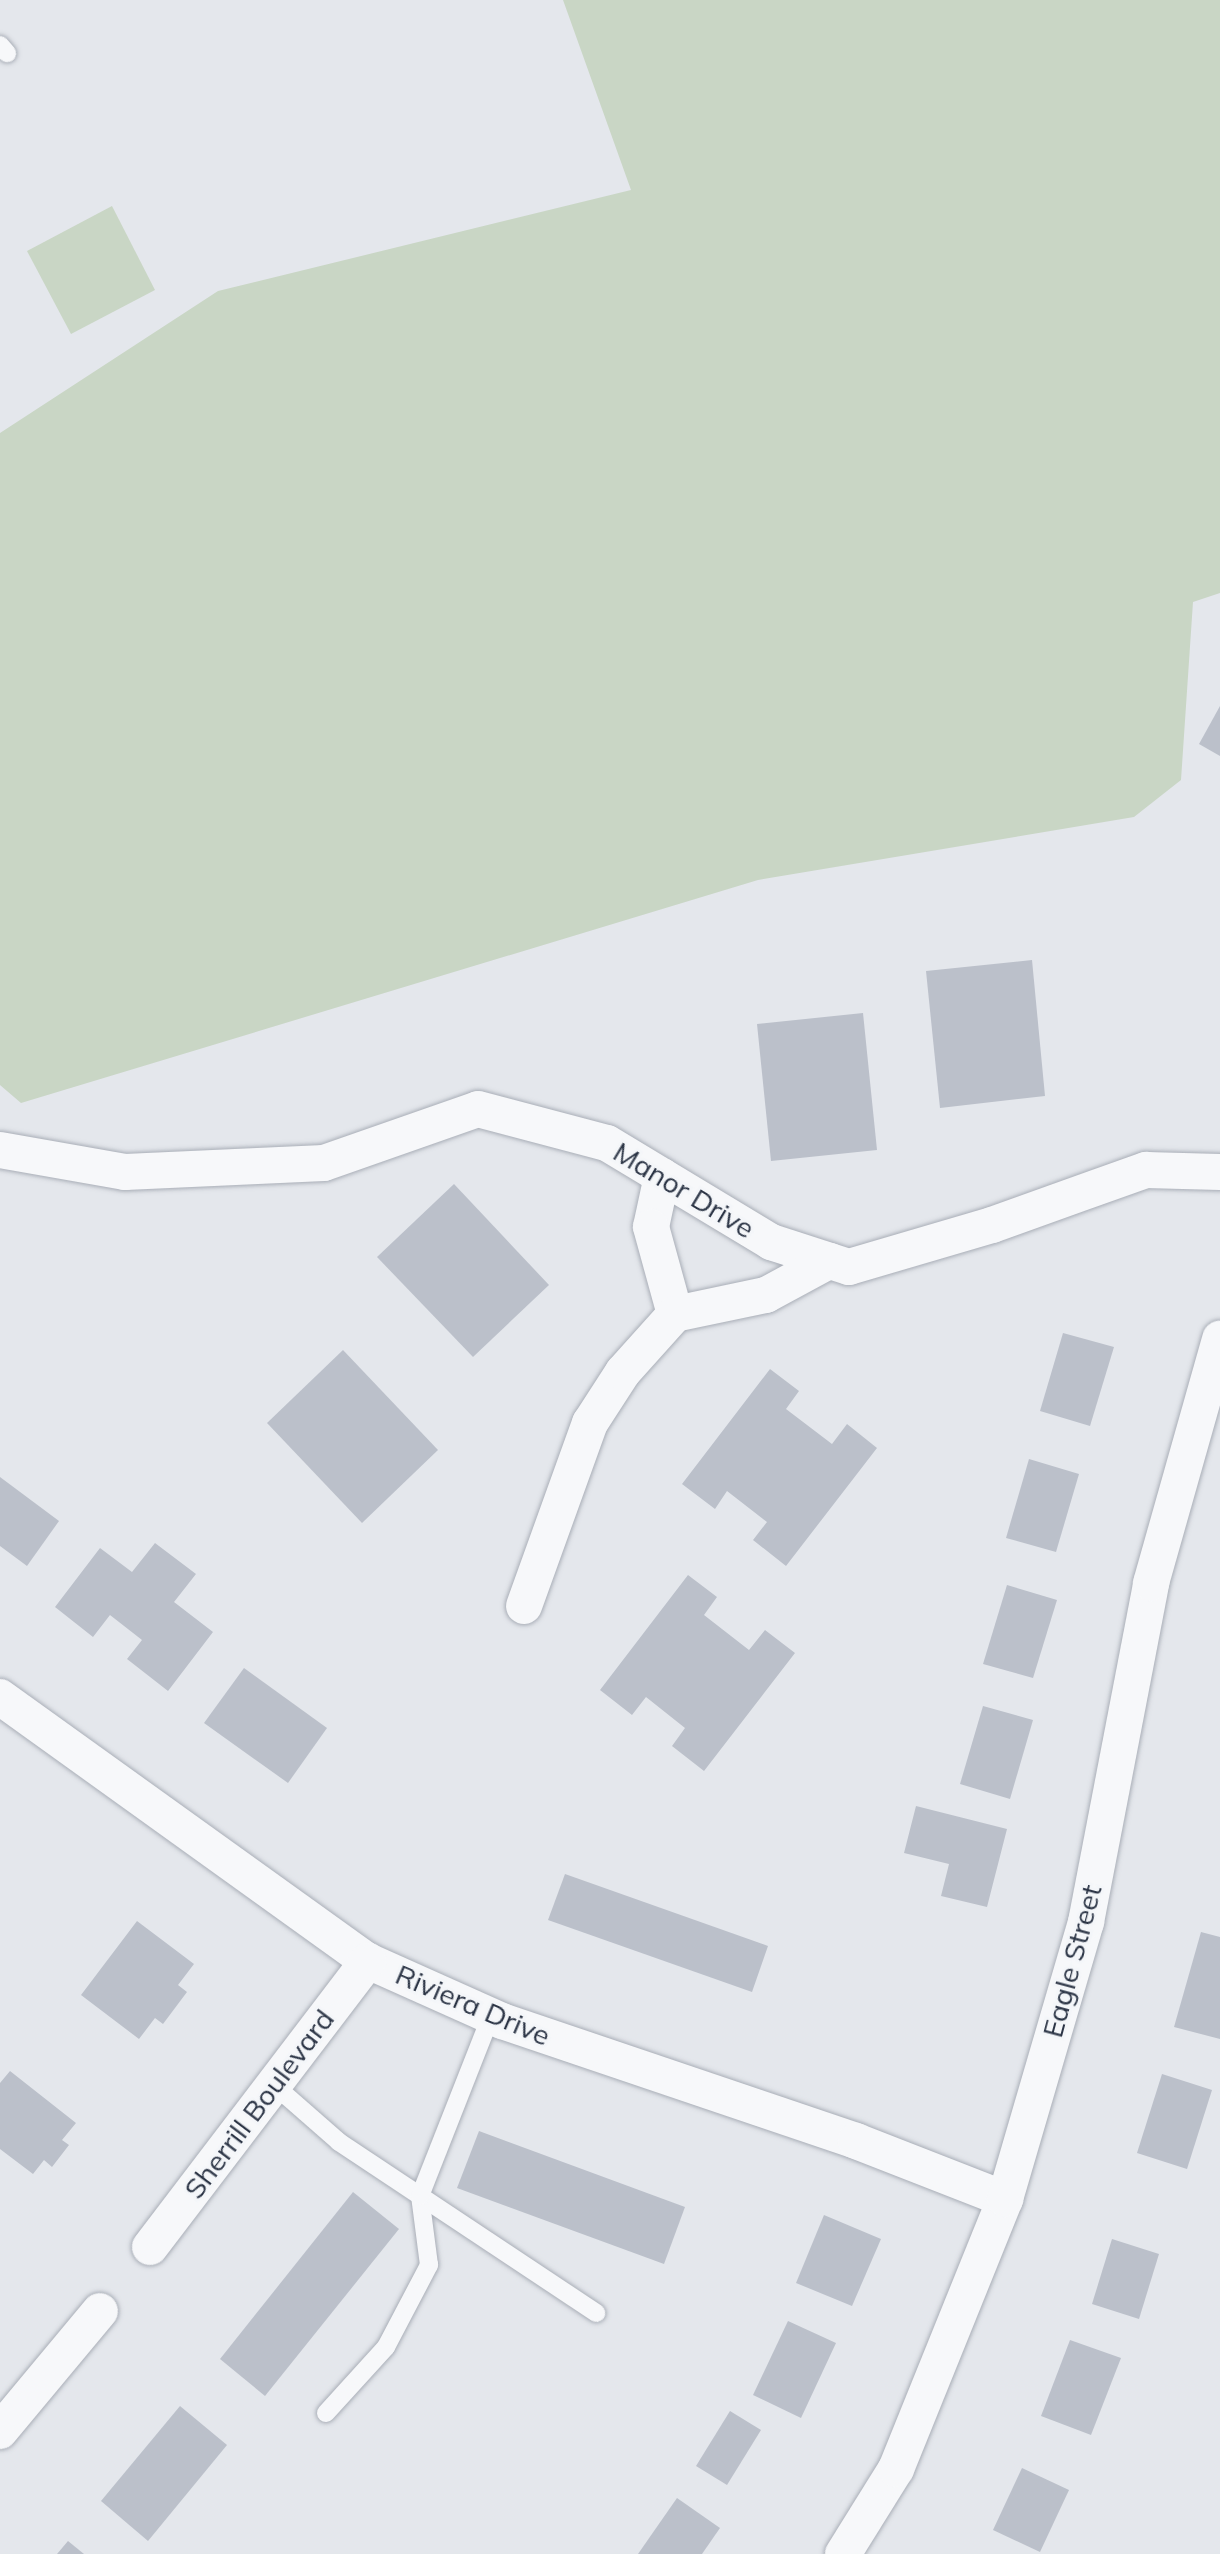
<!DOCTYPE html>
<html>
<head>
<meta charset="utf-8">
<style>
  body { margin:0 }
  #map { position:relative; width:1220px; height:2554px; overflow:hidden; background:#e4e7ec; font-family:Mulish,sans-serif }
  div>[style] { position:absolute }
  .green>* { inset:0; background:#c9d6c5 }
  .building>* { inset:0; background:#bbc0ca }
  .roads { filter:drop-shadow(0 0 2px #a9aeb7) drop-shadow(0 0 2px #a9aeb7) }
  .service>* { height:18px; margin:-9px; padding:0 9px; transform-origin:9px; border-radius:9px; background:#f7f8fa }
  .minor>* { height:36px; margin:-18px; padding:0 18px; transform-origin:18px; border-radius:18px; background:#f7f8fa }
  span { translate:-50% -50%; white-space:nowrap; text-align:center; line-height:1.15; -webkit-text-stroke:6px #f4f6f9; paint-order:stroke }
  .street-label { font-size:28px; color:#2b3445 }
</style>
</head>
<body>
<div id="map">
  <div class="green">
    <div style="clip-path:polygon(563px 0,1220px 0,1220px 593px,1193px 602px,1181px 780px,1134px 817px,758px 880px,21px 1103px,0 1085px,0 433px,218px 291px,631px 190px)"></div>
    <div style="clip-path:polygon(112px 206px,155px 290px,71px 334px,27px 251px)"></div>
  </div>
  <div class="building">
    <div style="clip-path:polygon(1220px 706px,1220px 756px,1199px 744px)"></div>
    <div style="clip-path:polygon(1032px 960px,1045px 1096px,940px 1108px,926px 971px)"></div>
    <div style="clip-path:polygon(863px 1013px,877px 1150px,771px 1161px,757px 1024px)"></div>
    <div style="clip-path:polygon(454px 1184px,549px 1285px,473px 1357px,377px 1257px)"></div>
    <div style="clip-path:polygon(1063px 1333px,1114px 1347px,1090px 1426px,1040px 1411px)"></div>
    <div style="clip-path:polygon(343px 1350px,438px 1450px,362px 1523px,267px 1423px)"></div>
    <div style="clip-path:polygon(770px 1369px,799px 1391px,786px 1409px,832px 1444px,847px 1424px,877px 1448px,786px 1566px,753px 1540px,767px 1522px,727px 1491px,715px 1509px,682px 1484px)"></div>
    <div style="clip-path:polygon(1029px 1459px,1079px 1474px,1056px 1552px,1006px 1538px)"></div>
    <div style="clip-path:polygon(0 1477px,59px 1521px,27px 1566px,0 1546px)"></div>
    <div style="clip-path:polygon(155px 1543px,196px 1574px,174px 1602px,213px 1632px,168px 1691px,127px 1659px,142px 1640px,110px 1615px,93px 1637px,55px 1607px,100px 1548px,132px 1572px)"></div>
    <div style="clip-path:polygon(688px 1575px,717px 1597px,704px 1615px,749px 1650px,765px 1630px,795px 1653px,704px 1771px,672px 1746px,685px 1728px,646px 1697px,632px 1715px,600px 1690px)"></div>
    <div style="clip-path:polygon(1007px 1585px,1057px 1600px,1033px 1678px,983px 1664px)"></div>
    <div style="clip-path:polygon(244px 1668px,327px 1728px,288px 1783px,204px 1723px)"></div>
    <div style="clip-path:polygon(983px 1706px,1033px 1720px,1010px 1799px,960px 1784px)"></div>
    <div style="clip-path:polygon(916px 1806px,1007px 1829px,987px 1907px,941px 1896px,949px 1864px,904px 1853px)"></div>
    <div style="clip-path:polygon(565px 1874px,768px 1946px,752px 1992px,548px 1920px)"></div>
    <div style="clip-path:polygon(137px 1921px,194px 1964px,178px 1985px,187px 1992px,163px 2024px,155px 2018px,139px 2039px,81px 1995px)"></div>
    <div style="clip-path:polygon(1201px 1932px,1220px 1937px,1220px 2039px,1174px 2027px)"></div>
    <div style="clip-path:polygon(10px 2071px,76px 2123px,62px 2140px,69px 2145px,52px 2167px,44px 2160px,33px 2174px,0 2149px,0 2083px)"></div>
    <div style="clip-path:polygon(1162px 2074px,1212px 2090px,1187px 2169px,1137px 2153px)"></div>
    <div style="clip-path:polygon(479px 2131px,685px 2207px,664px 2264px,457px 2188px)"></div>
    <div style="clip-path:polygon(353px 2192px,399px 2229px,265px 2396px,220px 2359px)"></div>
    <div style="clip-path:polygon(824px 2215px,881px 2239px,852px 2306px,796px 2283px)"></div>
    <div style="clip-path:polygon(1112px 2239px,1159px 2254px,1139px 2319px,1092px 2304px)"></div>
    <div style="clip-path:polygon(788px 2321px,836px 2343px,801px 2418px,753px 2395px)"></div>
    <div style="clip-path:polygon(1070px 2340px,1121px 2358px,1091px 2435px,1041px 2416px)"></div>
    <div style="clip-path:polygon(180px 2406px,227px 2445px,148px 2541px,101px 2501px)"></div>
    <div style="clip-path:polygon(730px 2411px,761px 2430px,727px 2485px,696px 2466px)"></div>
    <div style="clip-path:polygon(1022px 2468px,1069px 2490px,1040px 2552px,993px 2530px)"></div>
    <div style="clip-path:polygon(677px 2498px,720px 2528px,702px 2554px,638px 2554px)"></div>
    <div style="clip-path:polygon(68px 2541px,84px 2554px,57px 2554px)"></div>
  </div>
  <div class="roads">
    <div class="service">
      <div style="left:0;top:45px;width:11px;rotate:49deg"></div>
      <div style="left:274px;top:2085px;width:86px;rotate:41.2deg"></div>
      <div style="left:339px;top:2142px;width:309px;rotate:33.6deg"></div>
      <div style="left:326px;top:2413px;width:89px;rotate:-47.7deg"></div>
      <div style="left:386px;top:2347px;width:93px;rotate:-62.3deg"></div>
      <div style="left:429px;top:2265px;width:70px;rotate:-97.4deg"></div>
      <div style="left:420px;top:2196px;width:193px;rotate:-68.5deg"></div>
    </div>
    <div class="minor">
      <div style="left:0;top:1150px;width:127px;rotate:10deg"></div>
      <div style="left:125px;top:1172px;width:199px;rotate:-2.6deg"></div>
      <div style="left:324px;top:1163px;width:163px;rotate:-19.3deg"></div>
      <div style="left:478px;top:1109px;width:133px;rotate:14.8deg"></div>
      <div style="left:607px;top:1143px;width:192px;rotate:31.1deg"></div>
      <div style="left:771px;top:1242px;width:82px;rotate:17.8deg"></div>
      <div style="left:849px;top:1267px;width:149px;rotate:-16.4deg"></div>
      <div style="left:992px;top:1225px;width:164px;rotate:-19.7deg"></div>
      <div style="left:1146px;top:1170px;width:74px;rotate:1.5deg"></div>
      <div style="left:662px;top:1176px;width:52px;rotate:102.2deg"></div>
      <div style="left:651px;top:1227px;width:90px;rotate:74.6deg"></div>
      <div style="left:524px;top:1606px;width:195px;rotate:-70.2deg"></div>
      <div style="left:590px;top:1423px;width:61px;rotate:-57.1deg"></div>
      <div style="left:623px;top:1372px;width:78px;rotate:-48.1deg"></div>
      <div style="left:675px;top:1314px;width:93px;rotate:-11.8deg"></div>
      <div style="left:766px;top:1295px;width:72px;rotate:-28.4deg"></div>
      <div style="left:0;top:1697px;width:453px;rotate:35.7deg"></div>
      <div style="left:368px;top:1961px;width:147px;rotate:24.1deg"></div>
      <div style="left:502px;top:2021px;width:374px;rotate:18.7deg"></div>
      <div style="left:856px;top:2141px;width:160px;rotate:21.3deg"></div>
      <div style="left:150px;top:2247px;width:360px;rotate:-52.7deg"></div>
      <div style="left:0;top:2431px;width:156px;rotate:-50.2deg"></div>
      <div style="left:843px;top:2554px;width:100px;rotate:-58.1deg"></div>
      <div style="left:896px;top:2469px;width:291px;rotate:-68deg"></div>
      <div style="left:1005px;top:2199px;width:289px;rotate:-73.7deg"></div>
      <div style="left:1086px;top:1922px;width:345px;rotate:-79.1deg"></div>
      <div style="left:1151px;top:1583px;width:254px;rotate:-74.2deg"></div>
    </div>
  </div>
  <div class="street-label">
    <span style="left:684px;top:1190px;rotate:31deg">Manor Drive</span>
    <span style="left:1072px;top:1961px;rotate:-75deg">Eagle Street</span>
    <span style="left:473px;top:2005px;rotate:23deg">Riviera Drive</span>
    <span style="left:259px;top:2104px;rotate:-53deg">Sherrill Boulevard</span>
  </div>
</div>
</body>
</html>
